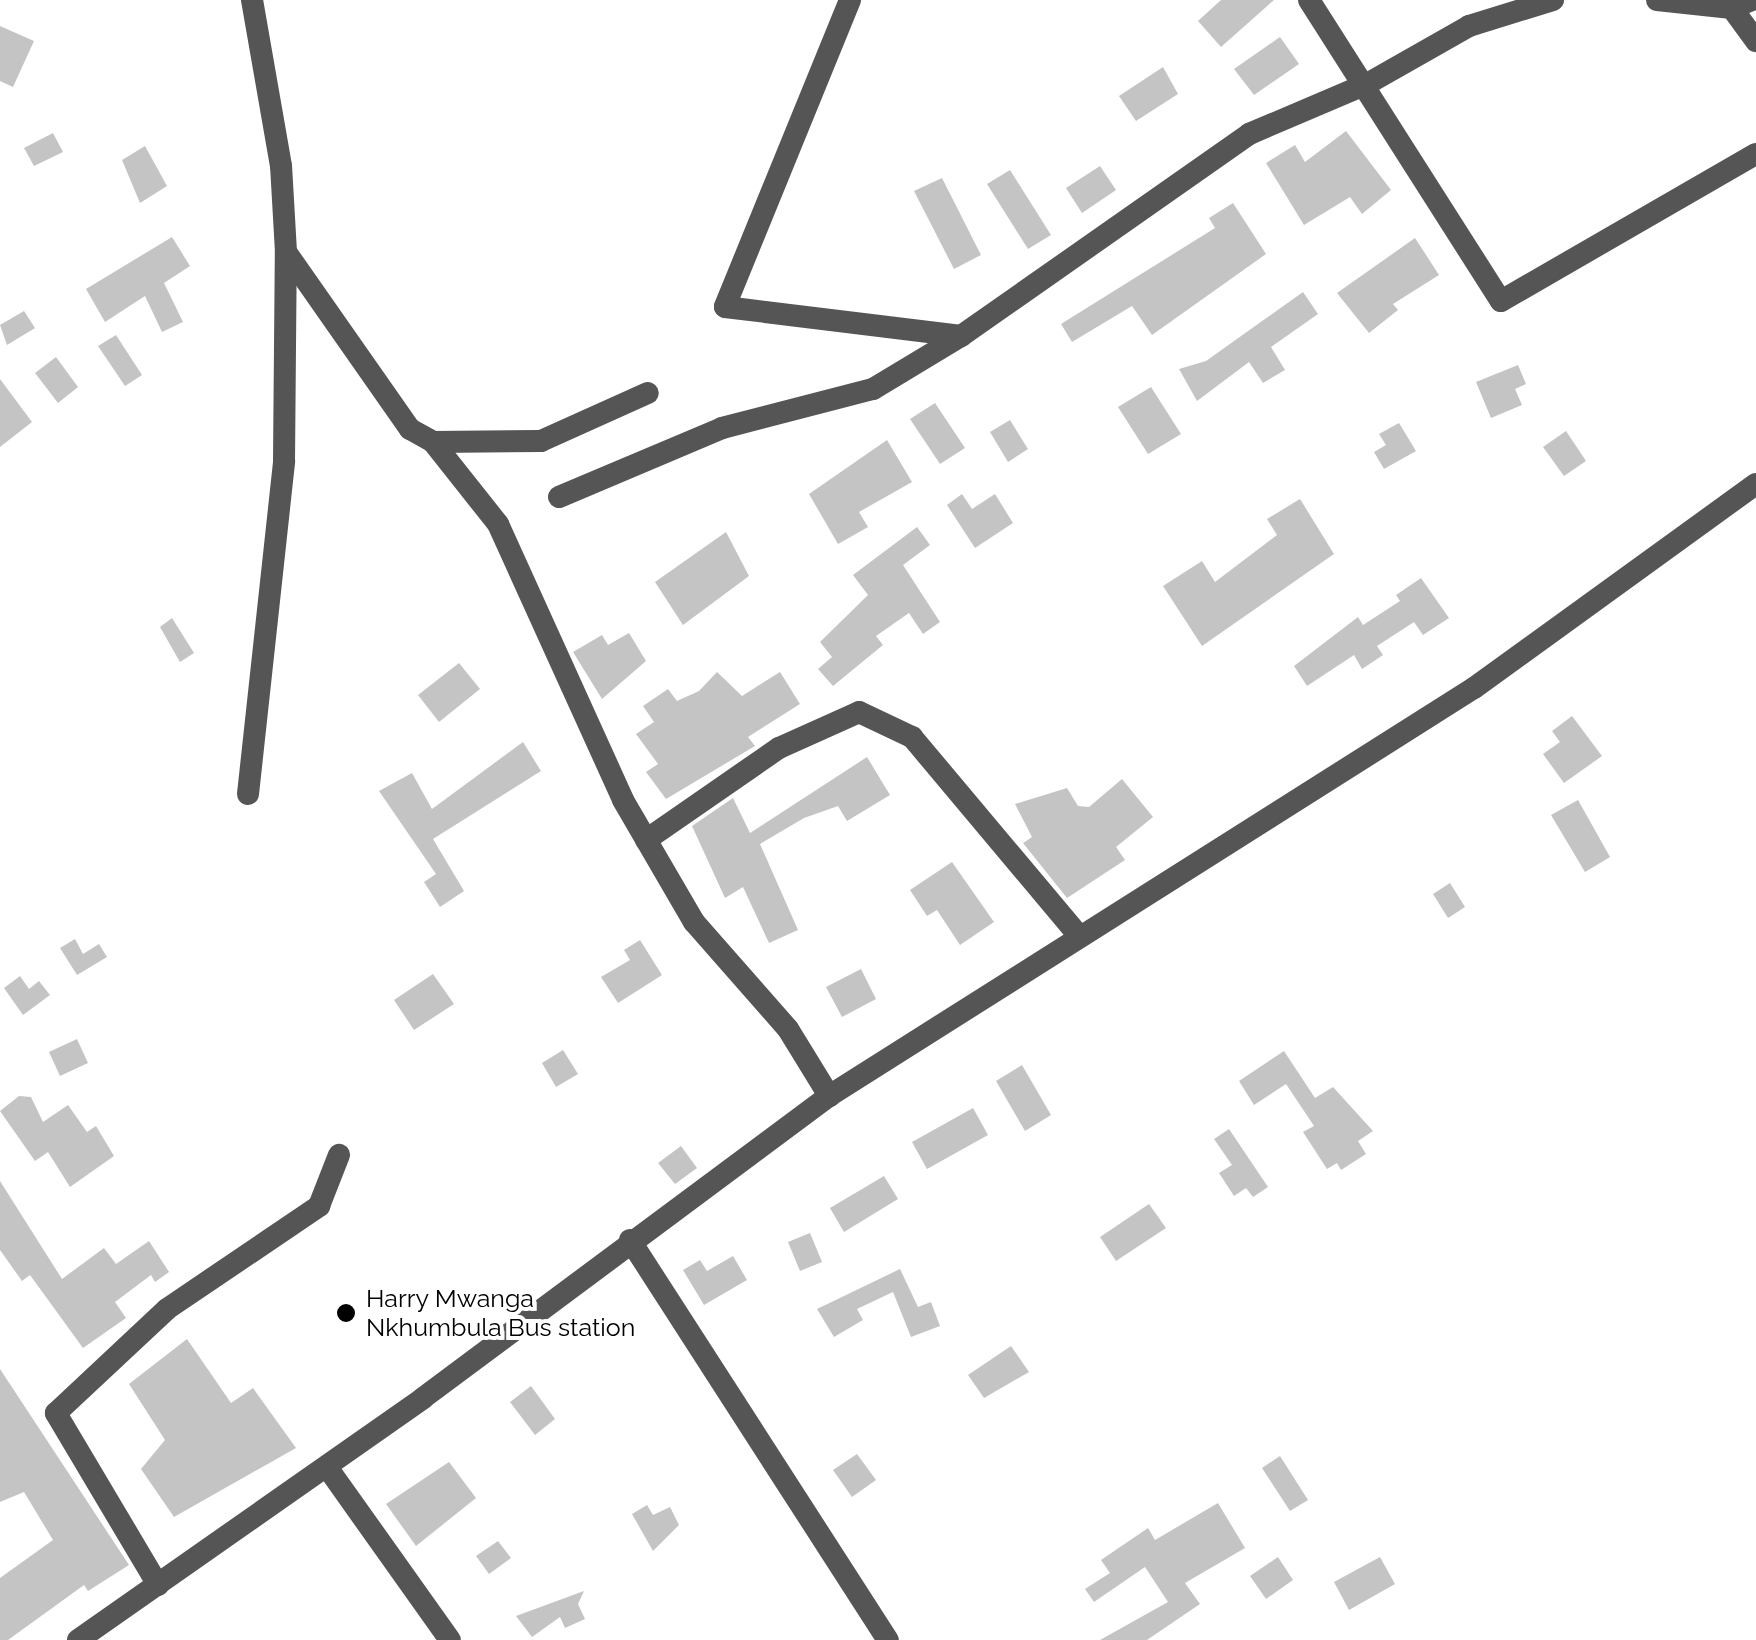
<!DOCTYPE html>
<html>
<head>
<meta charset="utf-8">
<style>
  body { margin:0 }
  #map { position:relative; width:1756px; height:1640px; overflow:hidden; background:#fff; font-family:Raleway,sans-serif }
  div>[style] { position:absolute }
  .building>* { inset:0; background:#c4c4c4 }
  .minor>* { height:22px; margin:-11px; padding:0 11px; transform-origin:11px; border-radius:11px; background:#555 }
  .dots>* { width:28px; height:28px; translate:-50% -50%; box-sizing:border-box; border:5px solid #fff; border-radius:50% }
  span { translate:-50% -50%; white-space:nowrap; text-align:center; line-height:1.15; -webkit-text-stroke:8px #fff; paint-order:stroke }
  .poi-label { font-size:25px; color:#000 }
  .left { translate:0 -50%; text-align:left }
</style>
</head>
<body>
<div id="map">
  <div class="building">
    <div style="clip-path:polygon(1221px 0,1274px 0,1221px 47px,1198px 21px)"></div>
    <div style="clip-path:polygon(0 26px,34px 41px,13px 87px,0 81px)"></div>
    <div style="clip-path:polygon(1280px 37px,1299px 64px,1254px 95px,1234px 69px)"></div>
    <div style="clip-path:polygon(1163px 67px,1178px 94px,1136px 121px,1119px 96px)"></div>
    <div style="clip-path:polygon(1346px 131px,1391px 190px,1362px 214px,1350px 197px,1304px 225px,1266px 163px,1295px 145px,1305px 162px)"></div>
    <div style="clip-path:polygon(53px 133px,63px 152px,34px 166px,24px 148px)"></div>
    <div style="clip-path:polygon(145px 146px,167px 186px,140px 203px,122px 160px)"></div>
    <div style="clip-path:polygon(1100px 166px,1116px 190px,1082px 213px,1066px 188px)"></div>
    <div style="clip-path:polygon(1010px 170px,1051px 235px,1028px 249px,987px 184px)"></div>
    <div style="clip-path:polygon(942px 178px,981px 255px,954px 269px,914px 191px)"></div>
    <div style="clip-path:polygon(1233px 203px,1266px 254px,1152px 335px,1132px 306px,1072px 342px,1061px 324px,1215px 228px,1209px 218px)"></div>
    <div style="clip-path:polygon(172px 237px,190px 266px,164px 283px,183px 322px,162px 332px,145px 296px,105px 322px,86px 289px)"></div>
    <div style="clip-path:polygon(1415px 238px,1439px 275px,1393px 304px,1398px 310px,1369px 333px,1337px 293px)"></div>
    <div style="clip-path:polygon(1303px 292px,1318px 314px,1271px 347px,1285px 370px,1263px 383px,1249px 362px,1197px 401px,1179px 369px,1206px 361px)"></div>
    <div style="clip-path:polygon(24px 311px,35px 328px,7px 345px,0 325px)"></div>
    <div style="clip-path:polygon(116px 335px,142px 375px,125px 386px,98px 346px)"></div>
    <div style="clip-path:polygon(56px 357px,78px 387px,58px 403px,35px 373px)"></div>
    <div style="clip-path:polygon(1518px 365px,1526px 384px,1515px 389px,1522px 405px,1491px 418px,1476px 382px)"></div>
    <div style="clip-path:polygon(0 379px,32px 422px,0 447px)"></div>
    <div style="clip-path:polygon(1151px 387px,1181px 434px,1148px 454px,1118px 407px)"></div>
    <div style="clip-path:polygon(935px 403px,965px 448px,940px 464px,910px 419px)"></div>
    <div style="clip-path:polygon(1010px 420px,1028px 449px,1008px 462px,990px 432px)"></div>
    <div style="clip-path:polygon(1399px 423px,1416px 451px,1384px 469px,1374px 452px,1386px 445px,1379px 434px)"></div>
    <div style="clip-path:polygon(1566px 431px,1586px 461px,1564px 476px,1543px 447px)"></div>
    <div style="clip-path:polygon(887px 440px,912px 482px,859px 512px,868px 527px,838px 544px,809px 494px)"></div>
    <div style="clip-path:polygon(962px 494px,972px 509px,995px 494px,1013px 523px,975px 548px,947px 505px)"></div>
    <div style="clip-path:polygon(1300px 499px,1334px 554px,1202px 646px,1163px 586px,1202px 561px,1215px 582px,1277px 535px,1267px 519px)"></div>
    <div style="clip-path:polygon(917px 527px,930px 545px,903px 565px,940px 622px,923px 634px,909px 613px,876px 636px,883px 645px,833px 686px,818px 669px,832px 657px,820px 642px,868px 595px,853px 575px)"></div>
    <div style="clip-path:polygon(726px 532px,749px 576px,683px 625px,655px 582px)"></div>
    <div style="clip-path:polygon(1421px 578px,1449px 618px,1423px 635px,1414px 622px,1377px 646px,1383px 655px,1362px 669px,1354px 655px,1307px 686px,1294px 666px,1358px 617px,1363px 625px,1400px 601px,1396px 595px)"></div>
    <div style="clip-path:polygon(172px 618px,194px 653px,180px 662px,160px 627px)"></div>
    <div style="clip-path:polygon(629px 633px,646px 661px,602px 699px,573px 652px,602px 635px,608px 645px)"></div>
    <div style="clip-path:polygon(459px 663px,480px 689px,439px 722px,418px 695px)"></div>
    <div style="clip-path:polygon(717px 672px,742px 696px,780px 672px,800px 704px,748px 737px,755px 746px,666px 799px,646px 772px,658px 764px,636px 734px,654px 722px,643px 706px,668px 689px,677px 701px,699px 691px)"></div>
    <div style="clip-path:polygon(1572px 716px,1602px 756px,1564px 783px,1543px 754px,1560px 742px,1552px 731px)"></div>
    <div style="clip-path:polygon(523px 742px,541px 771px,433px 839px,464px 891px,440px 907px,424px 882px,436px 874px,379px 791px,412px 773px,432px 809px)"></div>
    <div style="clip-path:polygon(867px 757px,890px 795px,847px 821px,838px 806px,804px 818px,760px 844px,798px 930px,769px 943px,743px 887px,725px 898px,692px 826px,733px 798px,750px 833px)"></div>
    <div style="clip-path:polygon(1122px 779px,1153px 817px,1116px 847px,1125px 860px,1067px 898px,1023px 843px,1032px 837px,1015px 804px,1067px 788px,1078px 806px,1089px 807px)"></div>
    <div style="clip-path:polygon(1578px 800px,1610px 857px,1585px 872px,1551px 815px)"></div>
    <div style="clip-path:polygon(952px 862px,994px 922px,960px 945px,937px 910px,927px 916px,910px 890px)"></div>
    <div style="clip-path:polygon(1450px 883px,1465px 907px,1448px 918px,1433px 894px)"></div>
    <div style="clip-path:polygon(75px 939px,83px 954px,99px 944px,107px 957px,77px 975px,60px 948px)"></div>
    <div style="clip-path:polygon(640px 940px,662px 975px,618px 1003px,601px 977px,630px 960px,624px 950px)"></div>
    <div style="clip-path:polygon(861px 969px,876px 999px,842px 1017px,826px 987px)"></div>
    <div style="clip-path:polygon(433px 974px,454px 1004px,414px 1030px,394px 1000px)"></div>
    <div style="clip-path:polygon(20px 976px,29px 989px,39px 981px,50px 995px,23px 1015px,4px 988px)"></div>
    <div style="clip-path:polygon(77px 1039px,88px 1063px,60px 1076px,49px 1052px)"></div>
    <div style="clip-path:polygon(563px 1050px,578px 1074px,556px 1087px,542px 1063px)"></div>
    <div style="clip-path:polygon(1284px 1051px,1315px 1098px,1333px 1087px,1373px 1131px,1358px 1141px,1366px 1154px,1341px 1170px,1337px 1163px,1327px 1169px,1303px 1132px,1314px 1126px,1286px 1084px,1254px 1105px,1239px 1081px)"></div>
    <div style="clip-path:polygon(1022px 1065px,1051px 1115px,1025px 1131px,996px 1081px)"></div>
    <div style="clip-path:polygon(19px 1096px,31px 1097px,43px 1122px,68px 1105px,87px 1132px,96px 1126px,114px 1156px,70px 1187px,48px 1152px,35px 1161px,0 1111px)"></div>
    <div style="clip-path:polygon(973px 1108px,988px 1135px,927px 1169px,912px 1142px)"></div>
    <div style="clip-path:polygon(1229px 1129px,1268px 1187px,1253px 1197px,1246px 1188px,1234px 1196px,1219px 1173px,1232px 1165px,1214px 1139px)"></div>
    <div style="clip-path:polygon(681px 1146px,697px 1168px,675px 1184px,658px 1163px)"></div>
    <div style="clip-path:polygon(884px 1176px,898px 1199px,844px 1232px,830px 1208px)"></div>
    <div style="clip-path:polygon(0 1181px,62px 1279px,104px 1248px,116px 1264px,149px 1241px,169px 1272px,155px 1282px,151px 1275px,115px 1302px,126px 1318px,83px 1348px,30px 1275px,22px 1281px,0 1250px)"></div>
    <div style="clip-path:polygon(1149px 1204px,1166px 1228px,1116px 1261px,1100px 1237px)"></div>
    <div style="clip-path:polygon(810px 1233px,822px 1262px,800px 1271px,788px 1242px)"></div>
    <div style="clip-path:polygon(733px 1256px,747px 1280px,704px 1305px,683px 1270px,700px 1260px,707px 1271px)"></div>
    <div style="clip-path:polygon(900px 1269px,918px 1307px,931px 1302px,940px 1326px,911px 1337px,893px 1292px,857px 1309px,863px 1320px,834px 1337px,817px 1309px)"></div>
    <div style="clip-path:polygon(187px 1339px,231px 1403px,253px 1388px,296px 1448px,174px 1517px,141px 1469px,165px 1440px,129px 1384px)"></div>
    <div style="clip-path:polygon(1011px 1346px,1029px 1372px,984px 1398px,968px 1375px)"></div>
    <div style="clip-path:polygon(0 1369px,129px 1565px,88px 1591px,84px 1585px,8px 1640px,0 1640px,0 1578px,53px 1540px,24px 1492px,0 1502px)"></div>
    <div style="clip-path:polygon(531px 1386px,555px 1419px,535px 1435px,510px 1402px)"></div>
    <div style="clip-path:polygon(857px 1454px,876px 1480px,852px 1497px,833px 1470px)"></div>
    <div style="clip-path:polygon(1280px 1456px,1308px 1500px,1290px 1511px,1262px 1468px)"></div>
    <div style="clip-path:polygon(449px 1462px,476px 1498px,416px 1546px,386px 1504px)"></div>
    <div style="clip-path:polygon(1218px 1503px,1245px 1548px,1185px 1583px,1200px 1604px,1147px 1640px,1100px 1640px,1168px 1602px,1145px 1567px,1094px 1602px,1085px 1589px,1110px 1573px,1101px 1560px,1148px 1528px,1155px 1540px)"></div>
    <div style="clip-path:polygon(647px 1505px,653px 1515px,670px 1507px,679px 1525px,653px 1551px,632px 1514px)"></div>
    <div style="clip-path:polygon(498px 1541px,511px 1558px,489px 1574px,476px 1556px)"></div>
    <div style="clip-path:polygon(1278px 1557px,1293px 1580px,1266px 1599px,1250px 1576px)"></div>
    <div style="clip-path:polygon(1380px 1557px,1395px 1584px,1349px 1610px,1334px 1582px)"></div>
    <div style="clip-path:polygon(584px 1591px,578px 1604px,585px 1619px,565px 1628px,560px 1617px,532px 1637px,516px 1616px)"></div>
  </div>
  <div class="minor">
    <div style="left:850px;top:0;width:331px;rotate:112.2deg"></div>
    <div style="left:725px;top:307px;width:238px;rotate:7deg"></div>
    <div style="left:961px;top:336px;width:352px;rotate:-35deg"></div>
    <div style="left:1249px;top:134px;width:128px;rotate:-23deg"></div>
    <div style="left:1367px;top:84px;width:117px;rotate:-29.6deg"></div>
    <div style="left:1469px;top:26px;width:88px;rotate:-17.2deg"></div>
    <div style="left:1309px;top:0;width:357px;rotate:57.5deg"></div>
    <div style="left:1501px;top:301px;width:294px;rotate:-30deg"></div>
    <div style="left:1657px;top:0;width:75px;rotate:6.1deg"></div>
    <div style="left:1732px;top:8px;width:22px;rotate:-22deg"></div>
    <div style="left:1726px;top:0;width:51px;rotate:53.8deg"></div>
    <div style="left:286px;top:252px;width:216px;rotate:55deg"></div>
    <div style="left:410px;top:429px;width:26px;rotate:29deg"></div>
    <div style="left:433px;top:442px;width:108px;rotate:-0.5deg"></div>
    <div style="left:541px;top:441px;width:117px;rotate:-24.2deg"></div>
    <div style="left:433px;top:442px;width:105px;rotate:51.6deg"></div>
    <div style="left:498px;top:524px;width:303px;rotate:65.6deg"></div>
    <div style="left:623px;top:800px;width:141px;rotate:59.8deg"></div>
    <div style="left:694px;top:922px;width:142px;rotate:48.7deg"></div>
    <div style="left:788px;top:1029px;width:79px;rotate:58.5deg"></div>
    <div style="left:559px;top:497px;width:177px;rotate:-22.9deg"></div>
    <div style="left:722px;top:428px;width:156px;rotate:-14.5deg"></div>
    <div style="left:873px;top:389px;width:103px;rotate:-31.1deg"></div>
    <div style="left:248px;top:794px;width:335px;rotate:-83.8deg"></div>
    <div style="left:284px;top:461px;width:209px;rotate:-89.5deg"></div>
    <div style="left:286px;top:252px;width:86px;rotate:-93.3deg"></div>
    <div style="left:281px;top:166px;width:169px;rotate:-99.9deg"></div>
    <div style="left:646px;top:840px;width:162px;rotate:-34.7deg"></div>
    <div style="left:779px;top:748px;width:88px;rotate:-24.2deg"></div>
    <div style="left:859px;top:712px;width:59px;rotate:25.3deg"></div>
    <div style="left:912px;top:737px;width:261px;rotate:50deg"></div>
    <div style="left:630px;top:1240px;width:476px;rotate:57.2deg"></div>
    <div style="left:327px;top:1467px;width:212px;rotate:54.6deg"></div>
    <div style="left:158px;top:1585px;width:200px;rotate:-120.7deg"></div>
    <div style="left:56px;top:1413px;width:152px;rotate:-43.1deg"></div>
    <div style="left:167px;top:1309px;width:184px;rotate:-34.1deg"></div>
    <div style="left:319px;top:1206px;width:55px;rotate:-68.6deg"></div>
    <div style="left:78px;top:1640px;width:421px;rotate:-35deg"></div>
    <div style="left:423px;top:1398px;width:506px;rotate:-36.64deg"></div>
    <div style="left:829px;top:1096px;width:763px;rotate:-32.32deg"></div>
    <div style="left:1474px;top:688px;width:348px;rotate:-35.9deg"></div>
  </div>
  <div class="dots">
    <div style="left:346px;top:1313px;background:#000"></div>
  </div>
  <div class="poi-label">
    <span class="left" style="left:366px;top:1313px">Harry Mwanga<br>Nkhumbula Bus station</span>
  </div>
</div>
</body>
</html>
